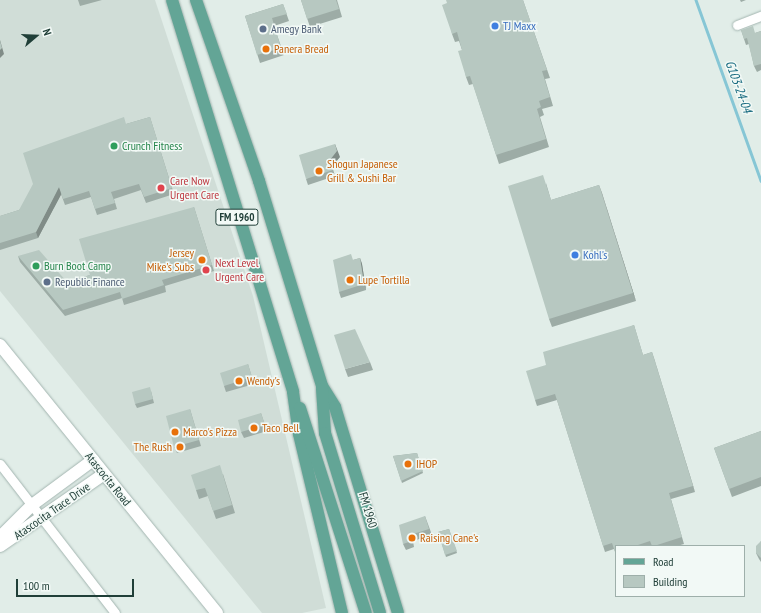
<!DOCTYPE html>
<html>
<head>
<meta charset="utf-8">
<style>
  body { margin:0 }
  #map { position:relative; width:761px; height:613px; overflow:hidden; background:#e1ede8; font-family:"PT Sans Narrow",sans-serif }
  div>[style] { position:absolute }
  .built>* { inset:0; background:#d0ddd7 }
  .stream>* { height:2.5px; margin:-1.25px; padding:0 1.25px; transform-origin:1.25px; border-radius:1.25px; background:#86c6d5 }
  .roads { filter:drop-shadow(0 0 1px #a3b5b0) drop-shadow(0 0 1px #a3b5b0) }
  .street>* { height:9px; margin:-4.5px; padding:0 4.5px; transform-origin:4.5px; border-radius:4.5px; background:#fff }
  .secondary>* { height:12px; margin:-6px; padding:0 6px; transform-origin:6px; border-radius:6px; background:#fff }
  .primary>* { height:12px; margin:-6px; padding:0 6px; transform-origin:6px; border-radius:6px; background:#63a596 }
  .wall>* { inset:0; background:#9daca6 }
  .shaded-wall>* { inset:0; background:#808c87 }
  .building>* { inset:0; background:#b7c8c1 }
  .dots>* { width:11px; height:11px; translate:-50% -50%; box-sizing:border-box; border:2px solid #f2f9f6; border-radius:50% }
  span { translate:-50% -50%; white-space:nowrap; text-align:center; line-height:1.15; -webkit-text-stroke:3px #f2f9f6; paint-order:stroke }
  .shield-label span { padding:1px 3px; background:#f2f9f6; border:1px solid; border-radius:3px; -webkit-text-stroke-width:0 }
  .shield-label { font-size:11px; color:#203f38; font-weight:700 }
  .shop-label { font-size:12px; color:#366cbe }
  .left { translate:0 -50%; text-align:left }
  .service-label { font-size:12px; color:#4e5e75 }
  .food-label { font-size:12px; color:#c56008 }
  .right { translate:-100% -50%; text-align:right }
  .leisure-label { font-size:12px; color:#27864d }
  .health-label { font-size:12px; color:#be3a42 }
  .street-label { font-size:12px; color:#203f38 }
  .water-label { font-size:13px; color:#176a7f; font-style:italic }
  .legend { position:absolute; left:615px; top:545px; width:130px; height:52px; box-sizing:border-box; background:#f2f9f6; border:1px solid #9eafaa; margin:0; padding:5px 7px; list-style:none; font-size:12px; color:#203f38 }
  .legend li { display:flex; align-items:center; gap:8px; height:20px }
  .legend b { width:20px; border:1px solid #9eafaa }
  .north { position:absolute; left:16px; top:16px; width:40px; height:40px; -webkit-text-stroke:3px #f2f9f6; paint-order:stroke; rotate:71deg; font-size:11px; font-weight:700; line-height:16px; text-align:center; color:#203f38 }
  .north::after { content:''; display:block; margin:auto; width:14px; height:18px; background:#203f38; clip-path:polygon(50% 0,100% 100%,50% 72%,0 100%) }
  .scale { position:absolute; left:16px; top:579px; width:118px; height:18px; box-sizing:border-box; border:2px solid #203f38; border-top:0; padding-left:5px; font-size:12px; line-height:14px; white-space:nowrap; color:#203f38; -webkit-text-stroke:3px #f2f9f6; paint-order:stroke }
</style>
</head>
<body>
<div id="map">
  <div class="built">
    <div style="clip-path:polygon(0 0,155px 0,253px 296px,326px 608px,302px 613px,262px 613px,0 291px)"></div>
  </div>
  <div class="stream">
    <div style="left:696px;top:0;width:192px;rotate:70.2deg"></div>
  </div>
  <div class="roads">
    <div class="street">
      <div style="left:737px;top:25px;width:26px;rotate:-21deg"></div>
      <div style="left:0;top:464px;width:188px;rotate:52.3deg"></div>
    </div>
    <div class="secondary">
      <div style="left:0;top:345px;width:345px;rotate:51deg"></div>
      <div style="left:0;top:537px;width:45px;rotate:-45deg"></div>
      <div style="left:32px;top:505px;width:76px;rotate:-36.4deg"></div>
      <div style="left:0;top:546px;width:126px;rotate:-34.7deg"></div>
    </div>
    <div class="primary">
      <div style="left:172px;top:0;width:410px;rotate:72.8deg"></div>
      <div style="left:293px;top:392px;width:42px;rotate:81.9deg"></div>
      <div style="left:299px;top:434px;width:184px;rotate:76.5deg"></div>
      <div style="left:196px;top:0;width:192px;rotate:70.8deg"></div>
      <div style="left:259px;top:181px;width:214px;rotate:72.9deg"></div>
      <div style="left:322px;top:386px;width:25px;rotate:58deg"></div>
      <div style="left:335px;top:407px;width:215px;rotate:73deg"></div>
      <div style="left:322px;top:389px;width:44px;rotate:86.1deg"></div>
      <div style="left:325px;top:433px;width:188px;rotate:73deg"></div>
      <div style="left:300px;top:408px;width:215px;rotate:72.2deg"></div>
    </div>
  </div>
  <div class="wall">
    <div style="clip-path:polygon(78px 0,102px 0,80px 6px)"></div>
    <div style="clip-path:polygon(301px 0,337px 0,342px 17px,310px 27px)"></div>
    <div style="clip-path:polygon(523px 0,550px 78px,545px 79px,553px 106px,542px 109px,544px 115px,540px 117px,549px 147px,499px 164px,473px 84px,469px 85px,466px 77px,462px 50px,459px 41px,455px 42px,452px 34px,447px 3px)"></div>
    <div style="clip-path:polygon(740px 0,746px 0,741px 2px)"></div>
    <div style="clip-path:polygon(283px 4px,289px 21px,274px 26px,284px 55px,260px 63px,245px 16px)"></div>
    <div style="clip-path:polygon(741px 30px,755px 33px,761px 31px,761px 70px,757px 72px,754px 66px,749px 44px,746px 45px)"></div>
    <div style="clip-path:polygon(150px 117px,174px 194px,146px 203px,141px 190px,114px 199px,117px 209px,97px 215px,91px 197px,65px 205px,61px 194px,38px 238px,0 250px,0 216px,19px 210px,126px 124px)"></div>
    <div style="clip-path:polygon(340px 157px,332px 166px,335px 176px,308px 185px,306px 179px)"></div>
    <div style="clip-path:polygon(546px 183px,551px 200px,599px 185px,636px 301px,552px 327px,549px 319px)"></div>
    <div style="clip-path:polygon(194px 207px,214px 271px,165px 286px,166px 292px,124px 305px,122px 298px,65px 316px,20px 262px,18px 256px,67px 282px,90px 275px)"></div>
    <div style="clip-path:polygon(360px 258px,362px 264px,366px 290px,341px 298px,339px 292px,353px 260px)"></div>
    <div style="clip-path:polygon(634px 325px,643px 355px,652px 352px,695px 492px,671px 499px,684px 544px,677px 546px,616px 546px,616px 554px,614px 549px,605px 552px,557px 400px,537px 406px,535px 400px,546px 365px)"></div>
    <div style="clip-path:polygon(370px 362px,373px 370px,348px 377px,345px 369px)"></div>
    <div style="clip-path:polygon(248px 364px,254px 384px,226px 392px,224px 386px)"></div>
    <div style="clip-path:polygon(151px 391px,154px 403px,137px 408px,135px 404px)"></div>
    <div style="clip-path:polygon(190px 409px,201px 446px,177px 453px,174px 447px)"></div>
    <div style="clip-path:polygon(261px 413px,267px 431px,244px 438px,241px 432px)"></div>
    <div style="clip-path:polygon(761px 431px,761px 486px,732px 497px,714px 448px)"></div>
    <div style="clip-path:polygon(417px 453px,423px 473px,402px 483px,393px 456px)"></div>
    <div style="clip-path:polygon(223px 474px,235px 513px,216px 519px,208px 496px,199px 499px,196px 490px)"></div>
    <div style="clip-path:polygon(425px 516px,432px 535px,413px 541px,414px 547px,406px 550px,403px 544px)"></div>
    <div style="clip-path:polygon(449px 529px,457px 553px,446px 557px,438px 532px)"></div>
    <div style="clip-path:polygon(761px 541px,761px 562px,759px 559px,756px 553px)"></div>
  </div>
  <div class="shaded-wall">
    <div style="clip-path:polygon(0 40px,4px 54px,0 58px)"></div>
    <div style="clip-path:polygon(335px 144px,340px 157px,332px 166px,335px 176px,330px 160px)"></div>
    <div style="clip-path:polygon(599px 185px,602px 193px,636px 301px,633px 293px)"></div>
    <div style="clip-path:polygon(59px 187px,62px 193px,38px 238px,36px 232px)"></div>
    <div style="clip-path:polygon(360px 258px,362px 264px,366px 290px,364px 284px)"></div>
    <div style="clip-path:polygon(652px 352px,654px 358px,695px 492px,693px 486px)"></div>
  </div>
  <div class="building">
    <div style="clip-path:polygon(301px 0,336px 0,339px 9px,307px 19px)"></div>
    <div style="clip-path:polygon(446px 0,523px 0,547px 70px,542px 71px,550px 97px,539px 101px,541px 107px,537px 109px,546px 139px,496px 155px,470px 76px,466px 77px,458px 51px,462px 50px,457px 32px,452px 34px,442px 5px,447px 3px)"></div>
    <div style="clip-path:polygon(283px 4px,287px 14px,272px 18px,281px 48px,257px 55px,245px 16px)"></div>
    <div style="clip-path:polygon(753px 26px,755px 33px,761px 31px,761px 64px,754px 66px,747px 38px,744px 39px,741px 30px)"></div>
    <div style="clip-path:polygon(0 41px,2px 48px,0 50px)"></div>
    <div style="clip-path:polygon(124px 117px,126px 124px,150px 117px,172px 188px,144px 197px,139px 184px,111px 192px,115px 203px,95px 209px,89px 191px,63px 199px,59px 187px,36px 232px,0 243px,0 216px,19px 210px,33px 184px,23px 153px)"></div>
    <div style="clip-path:polygon(335px 144px,337px 151px,330px 160px,333px 170px,306px 179px,299px 155px)"></div>
    <div style="clip-path:polygon(543px 175px,551px 200px,599px 185px,633px 293px,549px 319px,508px 186px)"></div>
    <div style="clip-path:polygon(194px 207px,212px 265px,162px 280px,164px 285px,122px 299px,120px 292px,63px 310px,18px 256px,39px 250px,67px 282px,90px 275px,79px 239px)"></div>
    <div style="clip-path:polygon(351px 254px,353px 260px,360px 258px,364px 284px,339px 292px,333px 260px)"></div>
    <div style="clip-path:polygon(634px 325px,643px 355px,652px 352px,693px 486px,669px 493px,682px 537px,654px 546px,652px 546px,650px 541px,635px 546px,616px 546px,616px 552px,615px 552px,612px 543px,603px 546px,555px 394px,535px 400px,526px 371px,546px 365px,543px 352px)"></div>
    <div style="clip-path:polygon(355px 329px,370px 362px,345px 369px,334px 335px)"></div>
    <div style="clip-path:polygon(248px 364px,252px 377px,224px 386px,220px 373px)"></div>
    <div style="clip-path:polygon(150px 387px,153px 399px,135px 404px,132px 392px)"></div>
    <div style="clip-path:polygon(190px 409px,199px 440px,174px 447px,166px 416px)"></div>
    <div style="clip-path:polygon(261px 413px,265px 425px,241px 432px,238px 420px)"></div>
    <div style="clip-path:polygon(761px 431px,761px 477px,729px 489px,714px 448px)"></div>
    <div style="clip-path:polygon(417px 453px,423px 471px,401px 481px,393px 456px)"></div>
    <div style="clip-path:polygon(220px 465px,232px 505px,213px 511px,205px 488px,196px 490px,191px 475px)"></div>
    <div style="clip-path:polygon(425px 516px,429px 529px,410px 535px,412px 541px,403px 544px,399px 525px)"></div>
    <div style="clip-path:polygon(449px 529px,457px 551px,445px 555px,438px 532px)"></div>
    <div style="clip-path:polygon(761px 541px,761px 558px,756px 553px,756px 546px)"></div>
  </div>
  <div class="dots">
    <div style="left:495px;top:26px;background:#3f7fe0"></div>
    <div style="left:263px;top:29px;background:#5c6f8a"></div>
    <div style="left:266px;top:49px;background:#e8710a"></div>
    <div style="left:114px;top:146px;background:#2e9e5b"></div>
    <div style="left:319px;top:171px;background:#e8710a"></div>
    <div style="left:161px;top:188px;background:#e0444e"></div>
    <div style="left:575px;top:255px;background:#3f7fe0"></div>
    <div style="left:202px;top:260px;background:#e8710a"></div>
    <div style="left:36px;top:266px;background:#2e9e5b"></div>
    <div style="left:206px;top:270px;background:#e0444e"></div>
    <div style="left:350px;top:280px;background:#e8710a"></div>
    <div style="left:47px;top:282px;background:#5c6f8a"></div>
    <div style="left:239px;top:381px;background:#e8710a"></div>
    <div style="left:254px;top:428px;background:#e8710a"></div>
    <div style="left:175px;top:432px;background:#e8710a"></div>
    <div style="left:180px;top:447px;background:#e8710a"></div>
    <div style="left:408px;top:464px;background:#e8710a"></div>
    <div style="left:412px;top:538px;background:#e8710a"></div>
  </div>
  <div class="shield-label">
    <span style="left:237px;top:217px">FM 1960</span>
  </div>
  <div class="shop-label">
    <span class="left" style="left:503px;top:26px">TJ Maxx</span>
    <span class="left" style="left:583px;top:255px">Kohl's</span>
  </div>
  <div class="service-label">
    <span class="left" style="left:271px;top:29px">Amegy Bank</span>
    <span class="left" style="left:55px;top:282px">Republic Finance</span>
  </div>
  <div class="food-label">
    <span class="left" style="left:274px;top:49px">Panera Bread</span>
    <span class="left" style="left:327px;top:171px">Shogun Japanese<br>Grill &amp; Sushi Bar</span>
    <span class="right" style="left:194px;top:260px">Jersey<br>Mike's Subs</span>
    <span class="left" style="left:358px;top:280px">Lupe Tortilla</span>
    <span class="left" style="left:247px;top:381px">Wendy's</span>
    <span class="left" style="left:262px;top:428px">Taco Bell</span>
    <span class="left" style="left:183px;top:432px">Marco's Pizza</span>
    <span class="right" style="left:172px;top:447px">The Rush</span>
    <span class="left" style="left:416px;top:464px">IHOP</span>
    <span class="left" style="left:420px;top:538px">Raising Cane's</span>
  </div>
  <div class="leisure-label">
    <span class="left" style="left:122px;top:146px">Crunch Fitness</span>
    <span class="left" style="left:44px;top:266px">Burn Boot Camp</span>
  </div>
  <div class="health-label">
    <span class="left" style="left:170px;top:188px">Care Now<br>Urgent Care</span>
    <span class="left" style="left:215px;top:270px">Next Level<br>Urgent Care</span>
  </div>
  <div class="street-label">
    <span style="left:108px;top:479px;rotate:51deg">Atascocita Road</span>
    <span style="left:368px;top:510px;rotate:73deg">FM 1960</span>
    <span style="left:52px;top:511px;rotate:-35deg">Atascocita Trace Drive</span>
  </div>
  <div class="water-label">
    <span style="left:738px;top:87px;rotate:70deg">G103-24-04</span>
  </div>
  <ul class="legend">
  <li><b style="height:5px;background:#63a596"></b>Road</li>
  <li><b style="height:11px;background:#b7c8c1"></b>Building</li>
  </ul>
  <div class="north">N</div>
  <div class="scale">100 m</div>
</div>
</body>
</html>
